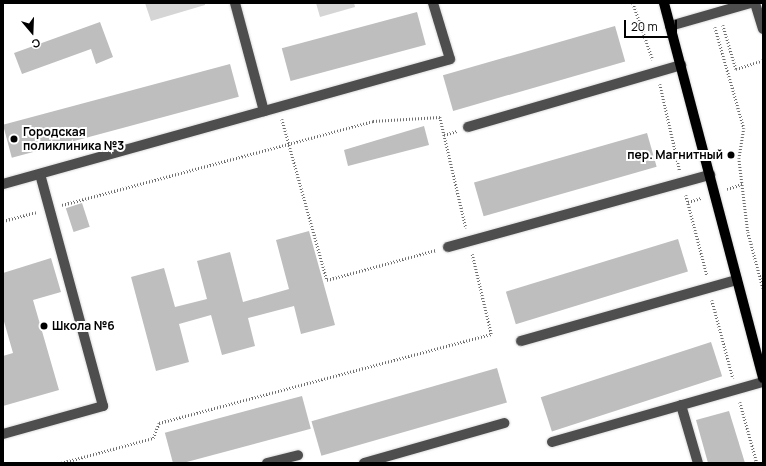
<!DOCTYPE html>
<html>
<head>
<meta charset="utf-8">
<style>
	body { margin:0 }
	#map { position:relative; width:766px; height:466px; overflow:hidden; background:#fff; font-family:Manrope,sans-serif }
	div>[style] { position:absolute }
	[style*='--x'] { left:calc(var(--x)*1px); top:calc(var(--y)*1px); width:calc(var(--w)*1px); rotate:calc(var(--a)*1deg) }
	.green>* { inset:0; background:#d5d5d5 }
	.building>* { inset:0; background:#bebebe; transform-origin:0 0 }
	.path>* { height:2.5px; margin-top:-1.25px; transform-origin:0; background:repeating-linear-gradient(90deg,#707070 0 1px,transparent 0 3px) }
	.roads { filter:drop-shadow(0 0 1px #dbdbdb) drop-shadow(0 0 1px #dbdbdb) }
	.minor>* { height:10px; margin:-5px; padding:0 5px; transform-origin:5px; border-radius:5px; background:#4e4e4e }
	.major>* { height:10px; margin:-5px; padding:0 5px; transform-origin:5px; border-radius:5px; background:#000 }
	.dots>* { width:11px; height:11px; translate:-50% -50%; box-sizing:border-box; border:2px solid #fff; border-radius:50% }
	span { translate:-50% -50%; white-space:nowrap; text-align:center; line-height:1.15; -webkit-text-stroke:4px #fff; paint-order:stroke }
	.poi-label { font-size:12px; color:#000; font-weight:700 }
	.left { translate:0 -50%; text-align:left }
	.right { translate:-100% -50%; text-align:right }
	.frame { position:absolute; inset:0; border:4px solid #000; pointer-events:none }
	.north { position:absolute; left:12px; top:12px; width:40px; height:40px; -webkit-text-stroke:3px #fff; paint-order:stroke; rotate:161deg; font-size:11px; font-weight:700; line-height:16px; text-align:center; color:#000 }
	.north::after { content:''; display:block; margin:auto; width:14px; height:18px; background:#000; clip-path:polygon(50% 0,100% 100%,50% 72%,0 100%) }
	.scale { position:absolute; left:624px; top:20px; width:53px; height:18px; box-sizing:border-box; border:2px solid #000; border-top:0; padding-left:5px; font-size:12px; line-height:14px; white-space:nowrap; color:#000; -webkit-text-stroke:3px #fff; paint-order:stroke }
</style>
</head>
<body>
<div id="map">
	<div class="green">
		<div style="clip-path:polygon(145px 3px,205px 3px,205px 5px,151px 21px)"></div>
		<div style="clip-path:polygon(316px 3px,354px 3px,355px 7px,320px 17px)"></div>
	</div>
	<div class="building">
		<div style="left:417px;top:12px;width:34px;height:140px;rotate:75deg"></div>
		<div style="clip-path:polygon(100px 22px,113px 57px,96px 64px,91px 49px,22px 74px,14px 53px)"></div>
		<div style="left:615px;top:26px;width:37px;height:179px;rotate:74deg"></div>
		<div style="left:230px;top:64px;width:34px;height:235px;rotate:75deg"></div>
		<div style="clip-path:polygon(424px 126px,429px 145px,348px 166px,344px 150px)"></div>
		<div style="left:647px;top:133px;width:35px;height:180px;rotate:74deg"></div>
		<div style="left:82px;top:203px;width:25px;height:17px;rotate:72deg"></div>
		<div style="clip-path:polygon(309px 231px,335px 325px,301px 334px,294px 306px,248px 318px,255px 346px,222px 355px,211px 315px,179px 324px,189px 362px,156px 371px,131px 277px,164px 268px,175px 307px,207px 299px,197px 261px,230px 252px,243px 302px,289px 289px,276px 240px)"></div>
		<div style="left:678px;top:239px;width:34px;height:180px;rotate:73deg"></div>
		<div style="clip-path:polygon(51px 258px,61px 292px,33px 300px,59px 390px,3px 406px,3px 356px,13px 353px,3px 318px,3px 273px)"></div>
		<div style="left:711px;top:342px;width:36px;height:179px;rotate:72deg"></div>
		<div style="left:497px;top:368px;width:36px;height:193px;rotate:74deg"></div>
		<div style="left:302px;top:396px;width:34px;height:142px;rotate:75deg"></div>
		<div style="clip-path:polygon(729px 411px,745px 463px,708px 463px,696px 420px)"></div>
	</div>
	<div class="path">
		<div style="--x:633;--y:3;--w:60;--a:70.7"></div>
		<div style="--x:723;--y:25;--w:46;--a:73.5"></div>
		<div style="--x:736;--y:69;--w:28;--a:-18"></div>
		<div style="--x:715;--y:27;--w:105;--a:74"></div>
		<div style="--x:744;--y:128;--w:30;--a:99"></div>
		<div style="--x:739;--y:158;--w:75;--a:83.1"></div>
		<div style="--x:748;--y:232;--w:58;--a:75"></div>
		<div style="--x:660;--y:84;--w:89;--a:77.1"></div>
		<div style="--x:282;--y:119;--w:167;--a:74.4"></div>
		<div style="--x:327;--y:280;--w:113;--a:-15.4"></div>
		<div style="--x:444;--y:135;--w:14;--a:-17"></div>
		<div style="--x:727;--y:189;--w:16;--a:-18"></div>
		<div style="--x:686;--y:195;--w:83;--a:75.3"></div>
		<div style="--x:688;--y:202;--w:14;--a:-17"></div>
		<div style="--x:62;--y:205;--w:322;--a:-15.1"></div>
		<div style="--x:373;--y:121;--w:67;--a:-3.4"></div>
		<div style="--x:440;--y:117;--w:114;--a:76.8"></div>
		<div style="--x:3;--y:221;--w:34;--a:-15"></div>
		<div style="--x:712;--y:300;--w:81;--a:74.9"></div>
		<div style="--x:740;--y:402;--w:63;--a:74.4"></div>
		<div style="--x:61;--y:463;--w:95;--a:-15.2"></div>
		<div style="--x:153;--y:438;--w:16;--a:-68"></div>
		<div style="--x:159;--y:423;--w:344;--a:-15"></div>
		<div style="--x:491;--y:334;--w:82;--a:-103.4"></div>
	</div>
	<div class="roads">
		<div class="minor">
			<div style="--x:235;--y:3;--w:112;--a:75"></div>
			<div style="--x:755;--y:3;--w:27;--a:73"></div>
			<div style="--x:670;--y:26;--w:83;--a:-16"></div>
			<div style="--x:468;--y:127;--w:222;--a:-16.2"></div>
			<div style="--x:3;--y:184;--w:464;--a:-15.6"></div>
			<div style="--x:450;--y:59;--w:59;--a:-106.9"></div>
			<div style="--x:448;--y:247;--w:272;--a:-15.4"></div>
			<div style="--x:521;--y:341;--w:224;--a:-15.8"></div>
			<div style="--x:681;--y:405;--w:60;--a:73.7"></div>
			<div style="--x:3;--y:434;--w:104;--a:-15.6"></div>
			<div style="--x:103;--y:406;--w:240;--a:-105.2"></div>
			<div style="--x:552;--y:442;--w:219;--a:-15.9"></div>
			<div style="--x:267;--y:463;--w:32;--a:-14"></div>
			<div style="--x:364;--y:463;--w:146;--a:-15.9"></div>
		</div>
		<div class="major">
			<div style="--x:664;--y:3;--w:388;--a:75.2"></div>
		</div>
	</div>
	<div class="dots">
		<div style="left:14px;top:139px;background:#000"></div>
		<div style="left:731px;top:155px;background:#000"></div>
		<div style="left:44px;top:326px;background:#000"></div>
	</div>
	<div class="poi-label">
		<span class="left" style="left:23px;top:139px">Городская<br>поликлиника №3</span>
		<span class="right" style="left:723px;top:155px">пер. Магнитный</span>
		<span class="left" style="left:52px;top:326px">Школа №6</span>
	</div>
	<div class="frame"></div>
	<div class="north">С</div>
	<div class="scale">20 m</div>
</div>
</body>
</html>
